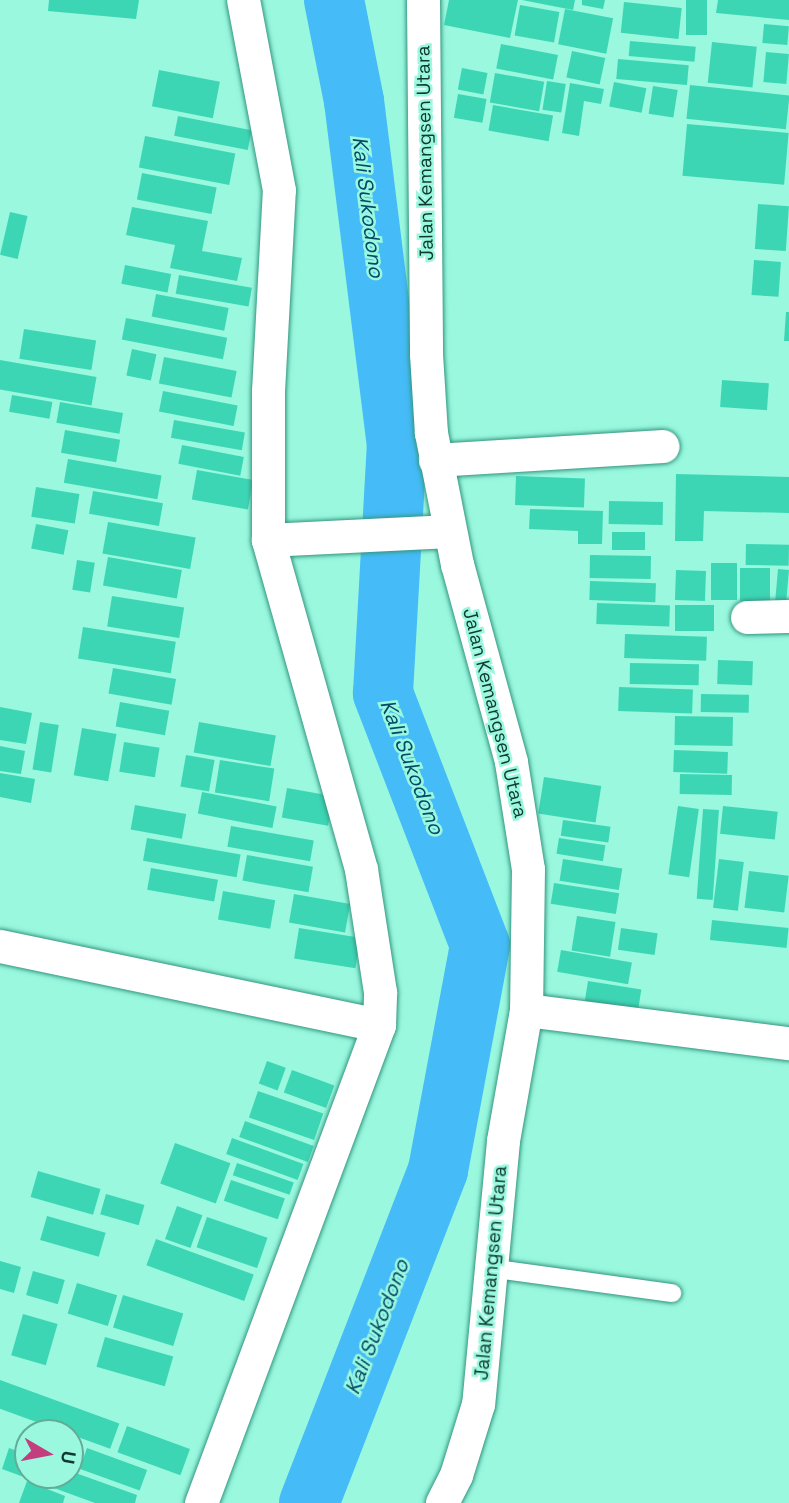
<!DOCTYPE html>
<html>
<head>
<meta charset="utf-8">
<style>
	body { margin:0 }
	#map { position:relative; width:789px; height:1503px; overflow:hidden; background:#99f8de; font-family:"Space Grotesk",sans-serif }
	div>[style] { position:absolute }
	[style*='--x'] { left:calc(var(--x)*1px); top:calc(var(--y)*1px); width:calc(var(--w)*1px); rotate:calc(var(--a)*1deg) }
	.river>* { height:60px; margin:-30px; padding:0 30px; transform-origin:30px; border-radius:30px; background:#45bbf7 }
	.building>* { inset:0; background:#3dd6b5; transform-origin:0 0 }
	.roads { filter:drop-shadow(0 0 2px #339680) drop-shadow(0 0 2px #339680) }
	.lane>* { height:18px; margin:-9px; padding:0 9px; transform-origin:9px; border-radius:9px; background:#fff }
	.street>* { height:33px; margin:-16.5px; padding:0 16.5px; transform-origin:16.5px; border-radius:16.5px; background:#fff }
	span { translate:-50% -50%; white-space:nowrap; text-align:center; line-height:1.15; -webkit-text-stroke:5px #99f8de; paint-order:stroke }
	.street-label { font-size:19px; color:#0f392f }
	.water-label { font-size:21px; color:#044967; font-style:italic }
	.north { position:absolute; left:14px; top:1419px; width:70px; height:70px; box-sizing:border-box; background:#99f8de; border:2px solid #62ac98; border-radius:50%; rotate:100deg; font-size:19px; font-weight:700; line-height:28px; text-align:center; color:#0f392f }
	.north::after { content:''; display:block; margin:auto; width:24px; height:32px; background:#c43e7f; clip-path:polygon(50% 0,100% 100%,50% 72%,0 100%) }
</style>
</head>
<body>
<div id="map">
	<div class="river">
		<div style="--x:309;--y:1503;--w:357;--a:-68.8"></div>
		<div style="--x:438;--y:1170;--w:229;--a:-79.4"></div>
		<div style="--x:480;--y:945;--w:270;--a:-111.1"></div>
		<div style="--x:383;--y:693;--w:247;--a:-86.8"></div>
		<div style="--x:397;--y:446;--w:348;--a:-97.1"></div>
		<div style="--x:354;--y:101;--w:103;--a:-101.2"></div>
	</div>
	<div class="building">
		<div style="clip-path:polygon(49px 0,139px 0,136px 19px,48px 11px)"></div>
		<div style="clip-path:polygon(449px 0,518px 0,510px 38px,444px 25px)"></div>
		<div style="clip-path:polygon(522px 0,575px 0,573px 10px)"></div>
		<div style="clip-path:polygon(582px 0,605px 0,603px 9px,582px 5px)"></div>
		<div style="left:686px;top:0;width:21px;height:35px"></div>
		<div style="clip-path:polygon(718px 0,789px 0,789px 20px,716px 13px)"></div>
		<div style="left:624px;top:2px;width:58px;height:31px;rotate:6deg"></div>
		<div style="left:520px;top:5px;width:40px;height:31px;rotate:10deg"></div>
		<div style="left:565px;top:9px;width:49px;height:36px;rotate:11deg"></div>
		<div style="left:764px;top:24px;width:25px;height:19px;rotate:5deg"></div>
		<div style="left:630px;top:41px;width:66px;height:15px;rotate:5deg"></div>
		<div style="left:712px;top:42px;width:45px;height:41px;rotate:6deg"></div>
		<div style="left:501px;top:44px;width:58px;height:25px;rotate:11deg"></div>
		<div style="left:572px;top:51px;width:34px;height:27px;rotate:12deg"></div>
		<div style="left:766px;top:52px;width:23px;height:30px;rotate:5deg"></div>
		<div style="left:618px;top:59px;width:71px;height:20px;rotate:5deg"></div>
		<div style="left:462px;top:68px;width:26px;height:22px;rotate:11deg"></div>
		<div style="left:159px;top:70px;width:62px;height:37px;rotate:11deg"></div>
		<div style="left:495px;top:73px;width:50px;height:30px;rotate:10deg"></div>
		<div style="left:547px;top:81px;width:19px;height:29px;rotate:9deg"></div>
		<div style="left:614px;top:82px;width:33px;height:25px;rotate:11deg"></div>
		<div style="clip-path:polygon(570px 83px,604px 89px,601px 104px,584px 101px,579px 136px,562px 133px)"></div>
		<div style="left:690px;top:85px;width:100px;height:34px;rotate:6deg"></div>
		<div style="left:653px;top:86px;width:25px;height:28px;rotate:9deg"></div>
		<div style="left:458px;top:94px;width:29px;height:24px;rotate:10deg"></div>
		<div style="left:493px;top:105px;width:61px;height:26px;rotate:10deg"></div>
		<div style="left:178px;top:116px;width:75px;height:20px;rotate:11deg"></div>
		<div style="left:687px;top:124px;width:102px;height:52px;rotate:5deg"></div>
		<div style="left:145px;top:136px;width:92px;height:32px;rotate:11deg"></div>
		<div style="left:142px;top:173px;width:76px;height:27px;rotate:11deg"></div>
		<div style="left:758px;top:204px;width:31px;height:45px;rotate:4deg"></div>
		<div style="clip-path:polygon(132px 207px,208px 221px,202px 251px,242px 258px,237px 281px,170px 268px,175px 245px,126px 235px)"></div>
		<div style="left:10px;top:212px;width:18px;height:44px;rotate:13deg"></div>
		<div style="left:754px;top:260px;width:27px;height:35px;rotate:4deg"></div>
		<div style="left:125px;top:265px;width:47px;height:19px;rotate:11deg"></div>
		<div style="left:179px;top:275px;width:74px;height:19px;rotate:10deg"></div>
		<div style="left:156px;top:294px;width:74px;height:23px;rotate:11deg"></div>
		<div style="clip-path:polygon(786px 312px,789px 312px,789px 341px,784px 341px)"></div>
		<div style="left:126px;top:318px;width:103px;height:22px;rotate:11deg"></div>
		<div style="left:24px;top:329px;width:73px;height:30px;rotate:9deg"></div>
		<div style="left:132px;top:349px;width:25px;height:27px;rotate:12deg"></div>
		<div style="left:164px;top:357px;width:74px;height:27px;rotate:11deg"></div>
		<div style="left:0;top:360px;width:98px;height:29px;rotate:10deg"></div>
		<div style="left:722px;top:380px;width:47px;height:27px;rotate:4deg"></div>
		<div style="left:163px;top:391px;width:76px;height:21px;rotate:11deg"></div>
		<div style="left:12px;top:395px;width:41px;height:17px;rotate:10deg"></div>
		<div style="left:60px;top:402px;width:64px;height:21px;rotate:10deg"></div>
		<div style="left:174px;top:420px;width:72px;height:18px;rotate:10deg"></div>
		<div style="left:65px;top:430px;width:56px;height:23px;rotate:10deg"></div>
		<div style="left:182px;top:445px;width:63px;height:19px;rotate:11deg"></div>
		<div style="left:68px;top:459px;width:95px;height:24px;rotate:10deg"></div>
		<div style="left:197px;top:470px;width:57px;height:30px;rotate:10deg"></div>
		<div style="clip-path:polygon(676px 474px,789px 477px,789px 513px,704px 511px,703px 541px,675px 541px)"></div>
		<div style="left:516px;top:476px;width:69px;height:29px;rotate:2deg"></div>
		<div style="left:36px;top:487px;width:44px;height:30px;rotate:9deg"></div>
		<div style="left:93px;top:491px;width:71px;height:23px;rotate:10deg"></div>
		<div style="left:609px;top:501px;width:54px;height:23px;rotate:1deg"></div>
		<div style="clip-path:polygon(530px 509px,603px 511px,602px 544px,578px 544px,578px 531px,529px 529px)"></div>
		<div style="left:108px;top:522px;width:89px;height:32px;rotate:10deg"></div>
		<div style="left:36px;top:524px;width:33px;height:25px;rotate:11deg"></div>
		<div style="left:612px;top:532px;width:33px;height:18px"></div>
		<div style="left:746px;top:544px;width:43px;height:21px;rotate:1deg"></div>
		<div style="left:590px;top:555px;width:61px;height:23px;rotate:1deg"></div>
		<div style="left:108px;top:557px;width:75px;height:29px;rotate:10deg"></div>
		<div style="left:77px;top:560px;width:18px;height:30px;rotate:9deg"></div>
		<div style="left:711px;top:563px;width:26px;height:37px"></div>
		<div style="left:740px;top:568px;width:30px;height:33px"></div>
		<div style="left:778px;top:569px;width:11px;height:39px;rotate:5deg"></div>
		<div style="left:676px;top:570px;width:30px;height:30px;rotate:2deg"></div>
		<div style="left:590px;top:581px;width:66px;height:19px;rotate:2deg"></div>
		<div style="left:112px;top:596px;width:73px;height:31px;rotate:9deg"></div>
		<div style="left:597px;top:603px;width:73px;height:21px;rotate:2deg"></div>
		<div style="left:675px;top:605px;width:39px;height:26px"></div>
		<div style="left:83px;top:627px;width:94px;height:32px;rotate:9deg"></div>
		<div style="left:625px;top:634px;width:82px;height:24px;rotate:2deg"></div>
		<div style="left:718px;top:660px;width:35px;height:24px;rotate:2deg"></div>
		<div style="left:630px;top:663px;width:69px;height:21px;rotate:1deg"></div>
		<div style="left:113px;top:668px;width:64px;height:26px;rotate:10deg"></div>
		<div style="left:619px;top:687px;width:74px;height:24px;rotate:2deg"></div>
		<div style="left:701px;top:694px;width:48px;height:18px;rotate:1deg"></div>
		<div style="left:120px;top:702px;width:50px;height:25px;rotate:10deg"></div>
		<div style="clip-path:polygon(0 707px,32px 713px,26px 744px,0 740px)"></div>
		<div style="left:675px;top:716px;width:58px;height:29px;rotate:1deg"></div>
		<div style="left:40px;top:722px;width:19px;height:48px;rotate:9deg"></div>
		<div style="left:199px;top:722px;width:78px;height:31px;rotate:10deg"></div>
		<div style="left:82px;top:728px;width:35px;height:48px;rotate:10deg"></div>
		<div style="left:124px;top:742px;width:36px;height:30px;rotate:9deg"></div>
		<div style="clip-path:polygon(0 746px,25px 751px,21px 774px,0 771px)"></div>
		<div style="left:674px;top:750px;width:54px;height:22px;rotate:2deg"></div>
		<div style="left:186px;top:755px;width:29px;height:32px;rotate:10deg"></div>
		<div style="left:220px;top:760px;width:55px;height:33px;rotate:9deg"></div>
		<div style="clip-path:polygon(0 773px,35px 779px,31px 803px,0 797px)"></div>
		<div style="left:680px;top:774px;width:52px;height:20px;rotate:1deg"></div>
		<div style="left:544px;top:777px;width:58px;height:37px;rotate:9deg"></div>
		<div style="left:287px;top:788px;width:47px;height:30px;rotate:10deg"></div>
		<div style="left:202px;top:792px;width:76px;height:22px;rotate:11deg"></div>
		<div style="left:135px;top:805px;width:52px;height:25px;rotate:10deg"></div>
		<div style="left:678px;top:806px;width:21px;height:69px;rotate:8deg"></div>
		<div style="left:723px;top:806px;width:55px;height:28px;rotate:6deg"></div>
		<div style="left:703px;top:809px;width:16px;height:90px;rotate:4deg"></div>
		<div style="left:563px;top:820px;width:48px;height:16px;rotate:8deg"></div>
		<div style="left:231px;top:826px;width:84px;height:21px;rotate:10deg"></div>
		<div style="left:147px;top:838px;width:95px;height:23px;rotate:10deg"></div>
		<div style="left:559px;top:838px;width:47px;height:16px;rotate:9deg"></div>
		<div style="left:247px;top:855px;width:67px;height:26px;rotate:10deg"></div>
		<div style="left:563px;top:859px;width:60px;height:22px;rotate:9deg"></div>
		<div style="left:719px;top:859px;width:25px;height:49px;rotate:7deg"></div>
		<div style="left:151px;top:868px;width:68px;height:22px;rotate:10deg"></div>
		<div style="left:749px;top:871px;width:40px;height:37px;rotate:7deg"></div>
		<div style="left:554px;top:883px;width:66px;height:21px;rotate:9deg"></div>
		<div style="left:223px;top:891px;width:53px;height:29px;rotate:10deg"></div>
		<div style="left:294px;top:894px;width:57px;height:29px;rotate:10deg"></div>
		<div style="left:577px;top:916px;width:39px;height:35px;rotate:9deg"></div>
		<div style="left:712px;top:920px;width:77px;height:20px;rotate:6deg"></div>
		<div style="left:299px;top:928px;width:62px;height:31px;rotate:9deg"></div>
		<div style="left:621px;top:928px;width:37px;height:22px;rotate:8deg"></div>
		<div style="left:561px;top:950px;width:72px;height:22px;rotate:10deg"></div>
		<div style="left:588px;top:981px;width:54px;height:34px;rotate:9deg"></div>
		<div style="left:267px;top:1061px;width:20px;height:24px;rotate:20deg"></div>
		<div style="left:292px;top:1070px;width:45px;height:24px;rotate:20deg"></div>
		<div style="left:258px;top:1091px;width:69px;height:28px;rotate:19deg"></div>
		<div style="left:245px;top:1121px;width:73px;height:17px;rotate:20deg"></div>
		<div style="left:232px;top:1138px;width:76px;height:17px;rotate:20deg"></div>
		<div style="left:175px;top:1143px;width:59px;height:43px;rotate:20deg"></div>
		<div style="left:237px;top:1163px;width:60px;height:13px;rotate:19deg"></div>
		<div style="left:38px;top:1171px;width:65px;height:27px;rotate:16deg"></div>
		<div style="left:231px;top:1180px;width:57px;height:22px;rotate:19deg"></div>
		<div style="left:106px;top:1194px;width:40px;height:21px;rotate:16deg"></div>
		<div style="left:177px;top:1206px;width:27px;height:35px;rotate:20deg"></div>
		<div style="left:47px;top:1216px;width:61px;height:25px;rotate:16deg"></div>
		<div style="left:207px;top:1217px;width:64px;height:32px;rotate:19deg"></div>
		<div style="left:156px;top:1239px;width:104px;height:28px;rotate:20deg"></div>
		<div style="clip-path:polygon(0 1261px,21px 1267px,14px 1293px,0 1289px)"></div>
		<div style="left:33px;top:1271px;width:33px;height:25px;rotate:16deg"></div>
		<div style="left:77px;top:1283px;width:42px;height:32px;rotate:17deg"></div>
		<div style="left:123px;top:1295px;width:63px;height:34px;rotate:17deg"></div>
		<div style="left:23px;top:1314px;width:36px;height:43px;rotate:16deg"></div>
		<div style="left:105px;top:1337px;width:71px;height:31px;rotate:16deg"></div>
		<div style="left:0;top:1380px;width:127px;height:27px;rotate:20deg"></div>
		<div style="clip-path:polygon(31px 1424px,55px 1433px,28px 1433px,28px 1451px,22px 1448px)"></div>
		<div style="left:127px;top:1426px;width:67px;height:28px;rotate:20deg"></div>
		<div style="clip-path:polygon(9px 1448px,28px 1455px,28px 1475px,70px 1475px,70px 1471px,137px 1495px,135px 1503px,95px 1503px,2px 1469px)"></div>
		<div style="left:87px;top:1448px;width:64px;height:22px;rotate:20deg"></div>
		<div style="clip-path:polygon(27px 1481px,65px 1496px,63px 1503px,19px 1503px)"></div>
	</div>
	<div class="roads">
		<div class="lane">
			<div style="--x:489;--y:1268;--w:185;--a:7.8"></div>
		</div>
		<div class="street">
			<div style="--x:423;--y:0;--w:354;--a:89.5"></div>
			<div style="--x:426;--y:354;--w:79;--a:86.4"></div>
			<div style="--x:431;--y:433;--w:134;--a:78.8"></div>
			<div style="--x:457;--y:564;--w:205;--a:74.7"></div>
			<div style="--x:511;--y:762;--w:108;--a:81"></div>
			<div style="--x:528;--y:869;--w:141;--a:90.8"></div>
			<div style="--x:526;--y:1010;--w:133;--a:100"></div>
			<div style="--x:503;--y:1141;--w:264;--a:95.4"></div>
			<div style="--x:478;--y:1404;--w:74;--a:107.2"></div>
			<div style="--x:456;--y:1475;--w:31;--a:117"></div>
			<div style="--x:435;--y:460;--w:228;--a:-3.5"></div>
			<div style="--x:268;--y:540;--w:181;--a:-2.8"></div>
			<div style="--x:747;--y:617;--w:42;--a:-1.4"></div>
			<div style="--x:0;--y:946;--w:387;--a:11.8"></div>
			<div style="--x:526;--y:1010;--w:265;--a:7.2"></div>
			<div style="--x:201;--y:1503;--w:510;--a:-69.58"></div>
			<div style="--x:379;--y:1025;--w:33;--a:-88"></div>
			<div style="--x:380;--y:992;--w:124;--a:-98.8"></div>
			<div style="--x:361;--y:869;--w:342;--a:-105.8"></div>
			<div style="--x:268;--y:540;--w:149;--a:-90"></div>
			<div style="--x:268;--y:391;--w:201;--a:-86.9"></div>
			<div style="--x:279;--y:190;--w:193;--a:-100.7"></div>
		</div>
	</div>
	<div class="street-label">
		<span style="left:425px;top:153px;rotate:-91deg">Jalan Kemangsen Utara</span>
		<span style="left:495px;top:713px;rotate:76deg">Jalan Kemangsen Utara</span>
		<span style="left:491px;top:1273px;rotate:-85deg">Jalan Kemangsen Utara</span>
	</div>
	<div class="water-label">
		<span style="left:368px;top:207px;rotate:83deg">Kali Sukodono</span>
		<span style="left:412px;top:767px;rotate:69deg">Kali Sukodono</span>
		<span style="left:377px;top:1327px;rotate:-69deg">Kali Sukodono</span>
	</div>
	<div class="north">U</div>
</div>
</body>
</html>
